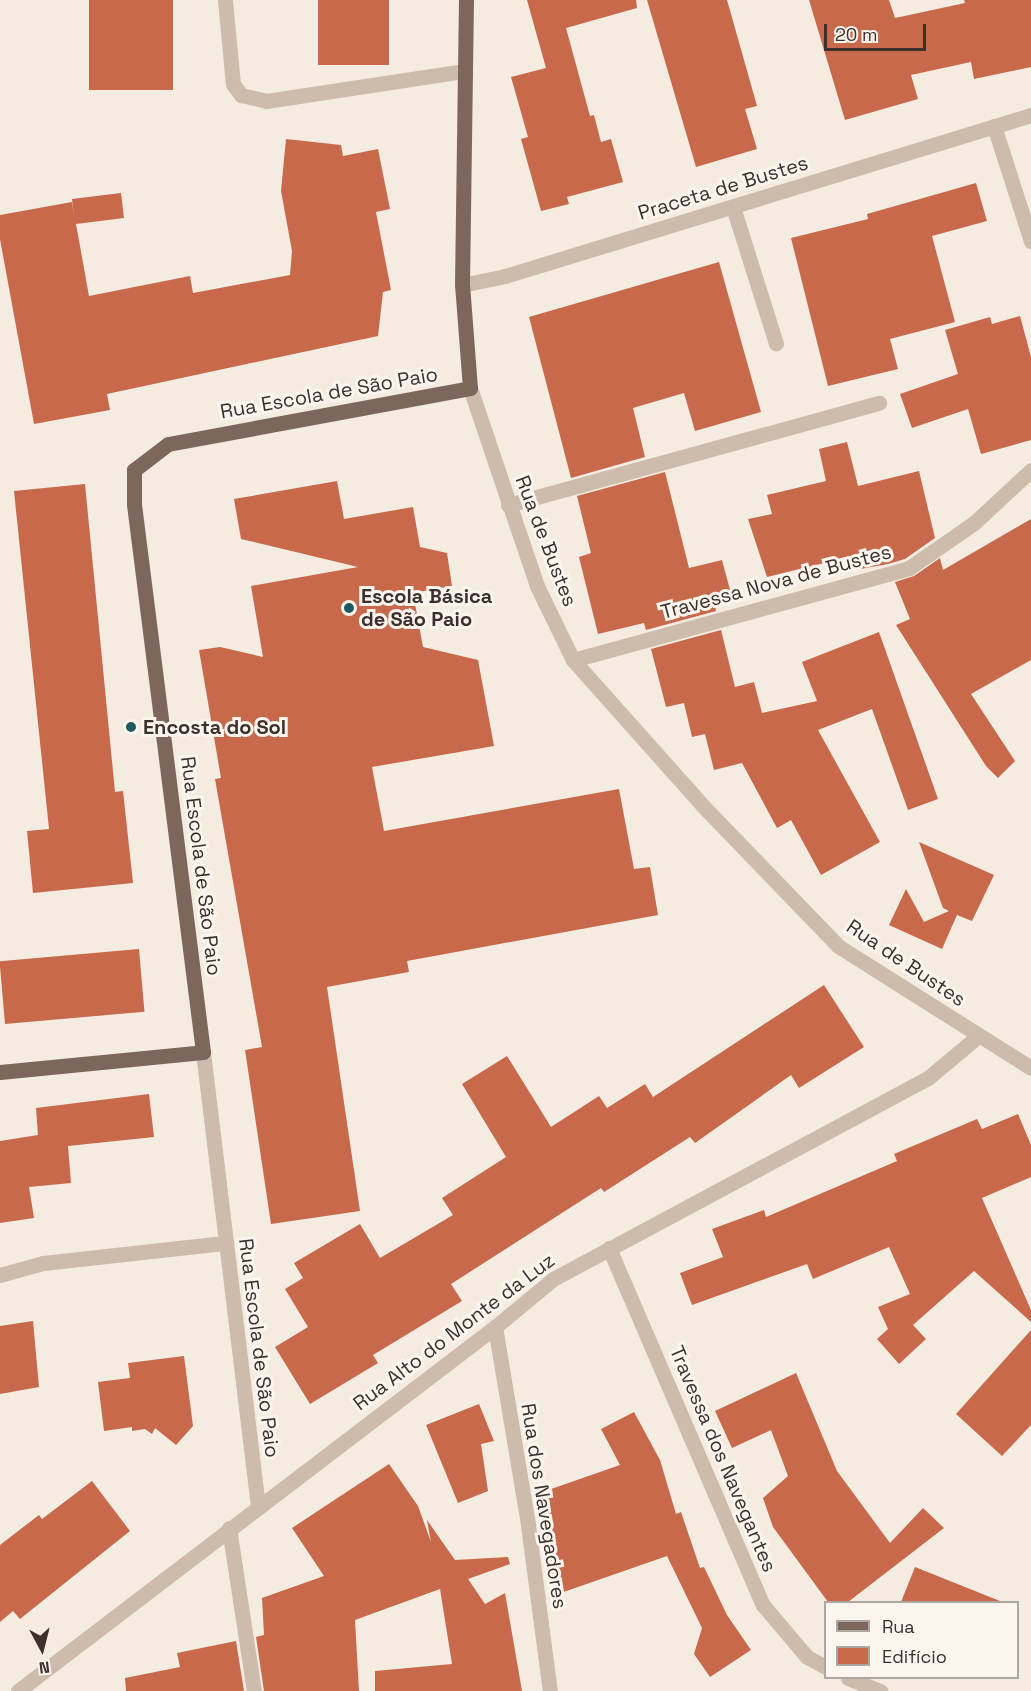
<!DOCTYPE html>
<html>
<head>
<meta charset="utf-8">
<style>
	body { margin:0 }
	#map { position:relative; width:1031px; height:1691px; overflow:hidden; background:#f4ebe1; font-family:"Space Grotesk",sans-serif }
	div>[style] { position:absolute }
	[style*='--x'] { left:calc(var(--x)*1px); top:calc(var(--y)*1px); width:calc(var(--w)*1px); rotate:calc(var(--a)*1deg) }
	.building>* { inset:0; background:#c8694b; transform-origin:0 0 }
	.minor>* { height:15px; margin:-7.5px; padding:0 7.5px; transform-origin:7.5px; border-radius:7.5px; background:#cdbbac }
	.major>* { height:15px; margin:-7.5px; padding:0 7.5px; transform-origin:7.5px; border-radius:7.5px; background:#7d675c }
	.dots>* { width:16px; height:16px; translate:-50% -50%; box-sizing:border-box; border:3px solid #fbf5ee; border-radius:50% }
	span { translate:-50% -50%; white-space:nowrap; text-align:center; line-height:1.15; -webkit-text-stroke:6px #fbf5ee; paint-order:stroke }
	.street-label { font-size:20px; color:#3b302b }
	.poi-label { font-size:20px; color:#3b302b; font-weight:700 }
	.left { translate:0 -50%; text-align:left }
	.legend { position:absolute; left:824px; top:1601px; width:195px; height:78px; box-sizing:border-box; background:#fbf5ee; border:2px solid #aea6a0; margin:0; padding:8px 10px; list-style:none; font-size:18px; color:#3b302b }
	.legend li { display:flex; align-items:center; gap:12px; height:30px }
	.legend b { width:30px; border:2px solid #aea6a0 }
	.north { position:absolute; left:12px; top:1619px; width:60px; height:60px; -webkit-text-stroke:4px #fbf5ee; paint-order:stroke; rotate:173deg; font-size:16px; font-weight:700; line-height:24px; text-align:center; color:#3b302b }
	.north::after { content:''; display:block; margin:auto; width:21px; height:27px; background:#3b302b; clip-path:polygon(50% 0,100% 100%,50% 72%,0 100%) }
	.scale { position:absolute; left:824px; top:24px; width:102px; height:27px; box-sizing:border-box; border:3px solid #3b302b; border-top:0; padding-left:8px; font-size:18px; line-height:21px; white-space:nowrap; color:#3b302b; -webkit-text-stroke:4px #fbf5ee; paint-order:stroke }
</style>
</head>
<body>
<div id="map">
	<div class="building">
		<div style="left:89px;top:0;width:84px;height:90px"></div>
		<div style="left:318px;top:0;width:71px;height:65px"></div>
		<div style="clip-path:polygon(527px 0,636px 0,637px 8px,566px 28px,590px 116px,594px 115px,601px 142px,611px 139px,623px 182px,567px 197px,569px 204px,541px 211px,521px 139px,528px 137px,511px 77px,546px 68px)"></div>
		<div style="clip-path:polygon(647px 0,727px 0,757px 106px,745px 109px,757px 149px,696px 167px)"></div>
		<div style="clip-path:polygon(809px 0,889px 0,895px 18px,965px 3px,964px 0,1031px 0,1031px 67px,974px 79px,971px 62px,911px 75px,918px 99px,845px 120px)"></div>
		<div style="clip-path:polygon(286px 139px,341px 145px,343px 156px,378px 149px,390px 209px,376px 212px,391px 290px,383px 292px,378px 336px,107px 394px,110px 410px,34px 424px,0 239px,0 215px,72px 202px,74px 216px,72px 199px,121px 193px,124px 218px,76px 224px,89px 296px,190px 276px,193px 293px,290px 275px,292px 251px,281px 191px)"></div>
		<div style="clip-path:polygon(976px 183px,987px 221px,932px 236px,955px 322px,890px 339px,898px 369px,828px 386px,791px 238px,868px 219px,867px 214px)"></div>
		<div style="clip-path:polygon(719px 262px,761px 412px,695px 431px,684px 393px,633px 408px,645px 457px,571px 478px,529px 317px)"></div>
		<div style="clip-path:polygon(1020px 316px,1031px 357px,1031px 440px,981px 454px,968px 409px,912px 428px,900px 394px,958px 374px,945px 330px,990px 317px,992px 324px)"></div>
		<div style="clip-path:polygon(847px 442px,858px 486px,919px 471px,935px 538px,905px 559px,888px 564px,849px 571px,845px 558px,767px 577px,748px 519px,772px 514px,767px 495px,826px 481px,819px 449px)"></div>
		<div style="clip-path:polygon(665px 472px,689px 568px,722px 560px,733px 601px,715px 605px,716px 611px,646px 630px,644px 623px,598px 634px,579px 557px,591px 553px,577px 496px)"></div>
		<div style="clip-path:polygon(337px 481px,344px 519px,413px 507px,420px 547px,447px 553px,452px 586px,413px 593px,423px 647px,478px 660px,494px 746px,372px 767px,384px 831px,619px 789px,634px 869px,650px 867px,658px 915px,407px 961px,409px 972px,327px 987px,360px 1211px,271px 1224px,245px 1050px,262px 1047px,215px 779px,221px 778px,199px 650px,220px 647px,263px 657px,251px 586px,358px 567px,241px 539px,234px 499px)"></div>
		<div style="clip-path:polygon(85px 484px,115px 792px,123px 791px,133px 883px,33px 893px,27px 831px,49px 829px,14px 491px)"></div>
		<div style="clip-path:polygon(1031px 519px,1031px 660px,971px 694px,1015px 761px,998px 778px,986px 766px,896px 625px,910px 619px,895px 582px,914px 576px,940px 558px,943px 570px)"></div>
		<div style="clip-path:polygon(721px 630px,735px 687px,754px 682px,762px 713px,817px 701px,802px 662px,879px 632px,938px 799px,908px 810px,872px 709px,818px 730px,880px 842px,821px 875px,791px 820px,777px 828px,742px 763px,714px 770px,705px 734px,692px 737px,684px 703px,666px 707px,651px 649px)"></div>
		<div style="clip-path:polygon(919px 842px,994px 875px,972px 921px,957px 915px,942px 949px,889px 925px,906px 889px,924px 922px,949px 911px,943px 908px)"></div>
		<div style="left:139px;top:949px;width:63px;height:140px;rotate:85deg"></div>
		<div style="clip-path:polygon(824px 985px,864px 1047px,799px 1088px,791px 1075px,695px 1143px,690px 1137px,604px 1192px,601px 1188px,451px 1284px,462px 1301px,373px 1355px,378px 1363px,310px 1404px,275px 1347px,308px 1327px,285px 1289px,303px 1278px,294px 1263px,360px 1224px,380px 1258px,453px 1215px,442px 1198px,506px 1157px,462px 1084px,507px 1056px,551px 1127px,599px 1096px,607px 1108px,645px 1084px,653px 1097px)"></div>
		<div style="clip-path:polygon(149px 1094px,154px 1137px,68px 1146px,71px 1183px,29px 1187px,34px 1218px,0 1223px,0 1141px,38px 1135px,36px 1108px)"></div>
		<div style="clip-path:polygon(1018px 1114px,1031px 1145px,1031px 1177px,982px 1198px,1031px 1310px,1031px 1322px,974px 1271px,913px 1325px,926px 1339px,899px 1364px,877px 1339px,888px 1329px,878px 1307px,910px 1294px,889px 1247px,813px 1279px,807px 1264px,692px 1305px,680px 1273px,723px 1257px,712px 1229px,764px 1210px,766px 1217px,897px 1161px,894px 1154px,977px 1119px,982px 1129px)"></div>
		<div style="clip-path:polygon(33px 1321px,39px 1387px,0 1394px,0 1326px)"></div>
		<div style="clip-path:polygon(1031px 1330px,1031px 1425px,1002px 1456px,956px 1414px)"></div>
		<div style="clip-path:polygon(184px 1356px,193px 1426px,176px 1445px,155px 1428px,152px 1434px,145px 1429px,132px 1431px,132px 1427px,104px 1431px,98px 1382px,130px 1378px,128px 1363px)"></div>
		<div style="clip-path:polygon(796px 1373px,837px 1471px,890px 1543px,923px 1508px,944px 1528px,848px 1602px,828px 1602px,773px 1527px,763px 1498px,788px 1476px,771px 1430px,732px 1448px,715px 1411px)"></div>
		<div style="clip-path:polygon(479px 1404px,494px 1441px,481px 1444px,488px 1491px,458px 1503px,426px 1425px)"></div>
		<div style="clip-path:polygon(634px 1412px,660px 1460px,676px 1514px,681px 1512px,700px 1568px,704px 1567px,727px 1615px,751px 1650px,710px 1677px,694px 1654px,702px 1628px,667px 1556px,555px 1595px,545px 1566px,551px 1563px,539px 1529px,545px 1527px,534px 1495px,620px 1465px,601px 1429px)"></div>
		<div style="clip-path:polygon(389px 1464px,418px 1506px,431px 1542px,427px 1520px,455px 1560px,508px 1557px,510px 1564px,468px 1579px,485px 1604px,505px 1593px,522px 1691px,375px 1691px,375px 1671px,452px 1664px,440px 1589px,355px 1620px,359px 1691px,264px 1691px,256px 1637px,264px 1635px,262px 1598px,324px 1576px,292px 1528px)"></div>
		<div style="clip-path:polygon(92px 1481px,130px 1531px,20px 1619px,13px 1611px,0 1622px,0 1545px,39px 1515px,42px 1519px)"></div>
		<div style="clip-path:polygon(915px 1567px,1000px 1601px,1000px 1602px,901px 1602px)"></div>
		<div style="clip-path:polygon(236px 1641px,244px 1691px,126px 1691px,125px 1678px,180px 1667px,177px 1653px)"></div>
	</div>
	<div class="minor">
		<div style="--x:225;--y:0;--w:84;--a:84.6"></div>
		<div style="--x:233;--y:84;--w:14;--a:54"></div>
		<div style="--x:241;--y:95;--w:26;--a:13"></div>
		<div style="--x:266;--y:101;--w:201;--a:-8.6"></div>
		<div style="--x:994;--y:126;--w:121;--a:72.2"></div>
		<div style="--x:733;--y:207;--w:143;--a:72.5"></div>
		<div style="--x:462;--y:285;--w:44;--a:-11.8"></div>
		<div style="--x:505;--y:276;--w:550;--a:-17.02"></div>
		<div style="--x:470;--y:388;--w:209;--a:71.3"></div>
		<div style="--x:537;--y:586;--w:82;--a:64.1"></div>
		<div style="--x:573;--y:660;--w:195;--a:48.3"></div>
		<div style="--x:703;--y:806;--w:194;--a:46"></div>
		<div style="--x:838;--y:946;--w:228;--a:32.3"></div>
		<div style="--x:508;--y:505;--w:385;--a:-15.4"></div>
		<div style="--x:573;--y:660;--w:348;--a:-15.3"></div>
		<div style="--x:909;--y:568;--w:79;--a:-34.7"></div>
		<div style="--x:974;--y:523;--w:78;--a:-42.9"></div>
		<div style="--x:203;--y:1052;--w:458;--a:83.1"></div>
		<div style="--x:609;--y:1248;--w:389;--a:66.7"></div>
		<div style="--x:763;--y:1605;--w:68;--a:49.8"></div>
		<div style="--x:807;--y:1657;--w:21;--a:28"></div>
		<div style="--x:0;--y:1275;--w:45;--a:-15.6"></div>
		<div style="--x:43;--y:1263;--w:182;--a:-6.3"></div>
		<div style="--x:495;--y:1327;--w:201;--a:80.5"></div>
		<div style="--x:528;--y:1525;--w:167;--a:82.5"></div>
		<div style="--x:229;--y:1528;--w:165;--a:81.3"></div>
		<div style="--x:848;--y:1678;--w:35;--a:22"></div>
		<div style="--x:18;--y:1691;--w:600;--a:-37.35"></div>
		<div style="--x:495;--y:1327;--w:75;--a:-39.6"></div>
		<div style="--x:553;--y:1279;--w:425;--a:-28.2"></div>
		<div style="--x:928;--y:1078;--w:65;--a:-40"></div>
	</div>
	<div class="major">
		<div style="--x:0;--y:1072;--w:204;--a:-5.6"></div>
		<div style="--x:203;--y:1052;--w:552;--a:-97.18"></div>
		<div style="--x:134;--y:504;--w:34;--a:-90"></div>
		<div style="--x:134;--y:470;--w:43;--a:-37.4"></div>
		<div style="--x:168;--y:444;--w:307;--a:-10.5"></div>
		<div style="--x:470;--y:388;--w:103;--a:-94.4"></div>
		<div style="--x:462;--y:285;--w:285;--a:-89.2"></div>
	</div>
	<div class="dots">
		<div style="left:349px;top:608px;background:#1f5a5e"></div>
		<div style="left:131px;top:727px;background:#1f5a5e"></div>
	</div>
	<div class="street-label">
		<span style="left:723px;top:188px;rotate:-17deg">Praceta de Bustes</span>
		<span style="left:329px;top:393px;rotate:-10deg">Rua Escola de São Paio</span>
		<span style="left:546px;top:541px;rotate:69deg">Rua de Bustes</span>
		<span style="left:776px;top:582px;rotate:-15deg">Travessa Nova de Bustes</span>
		<span style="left:201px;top:866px;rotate:83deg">Rua Escola de São Paio</span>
		<span style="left:906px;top:963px;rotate:34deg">Rua de Bustes</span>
		<span style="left:454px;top:1332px;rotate:-37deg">Rua Alto do Monte da Luz</span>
		<span style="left:259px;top:1348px;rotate:83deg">Rua Escola de São Paio</span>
		<span style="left:723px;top:1459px;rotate:67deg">Travessa dos Navegantes</span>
		<span style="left:544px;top:1506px;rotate:81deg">Rua dos Navegadores</span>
	</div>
	<div class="poi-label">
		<span class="left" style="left:361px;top:608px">Escola Básica<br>de São Paio</span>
		<span class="left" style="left:143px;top:727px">Encosta do Sol</span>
	</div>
	<ul class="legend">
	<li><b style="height:8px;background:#7d675c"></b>Rua</li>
	<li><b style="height:16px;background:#c8694b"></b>Edifício</li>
	</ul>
	<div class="north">N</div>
	<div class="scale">20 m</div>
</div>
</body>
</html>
